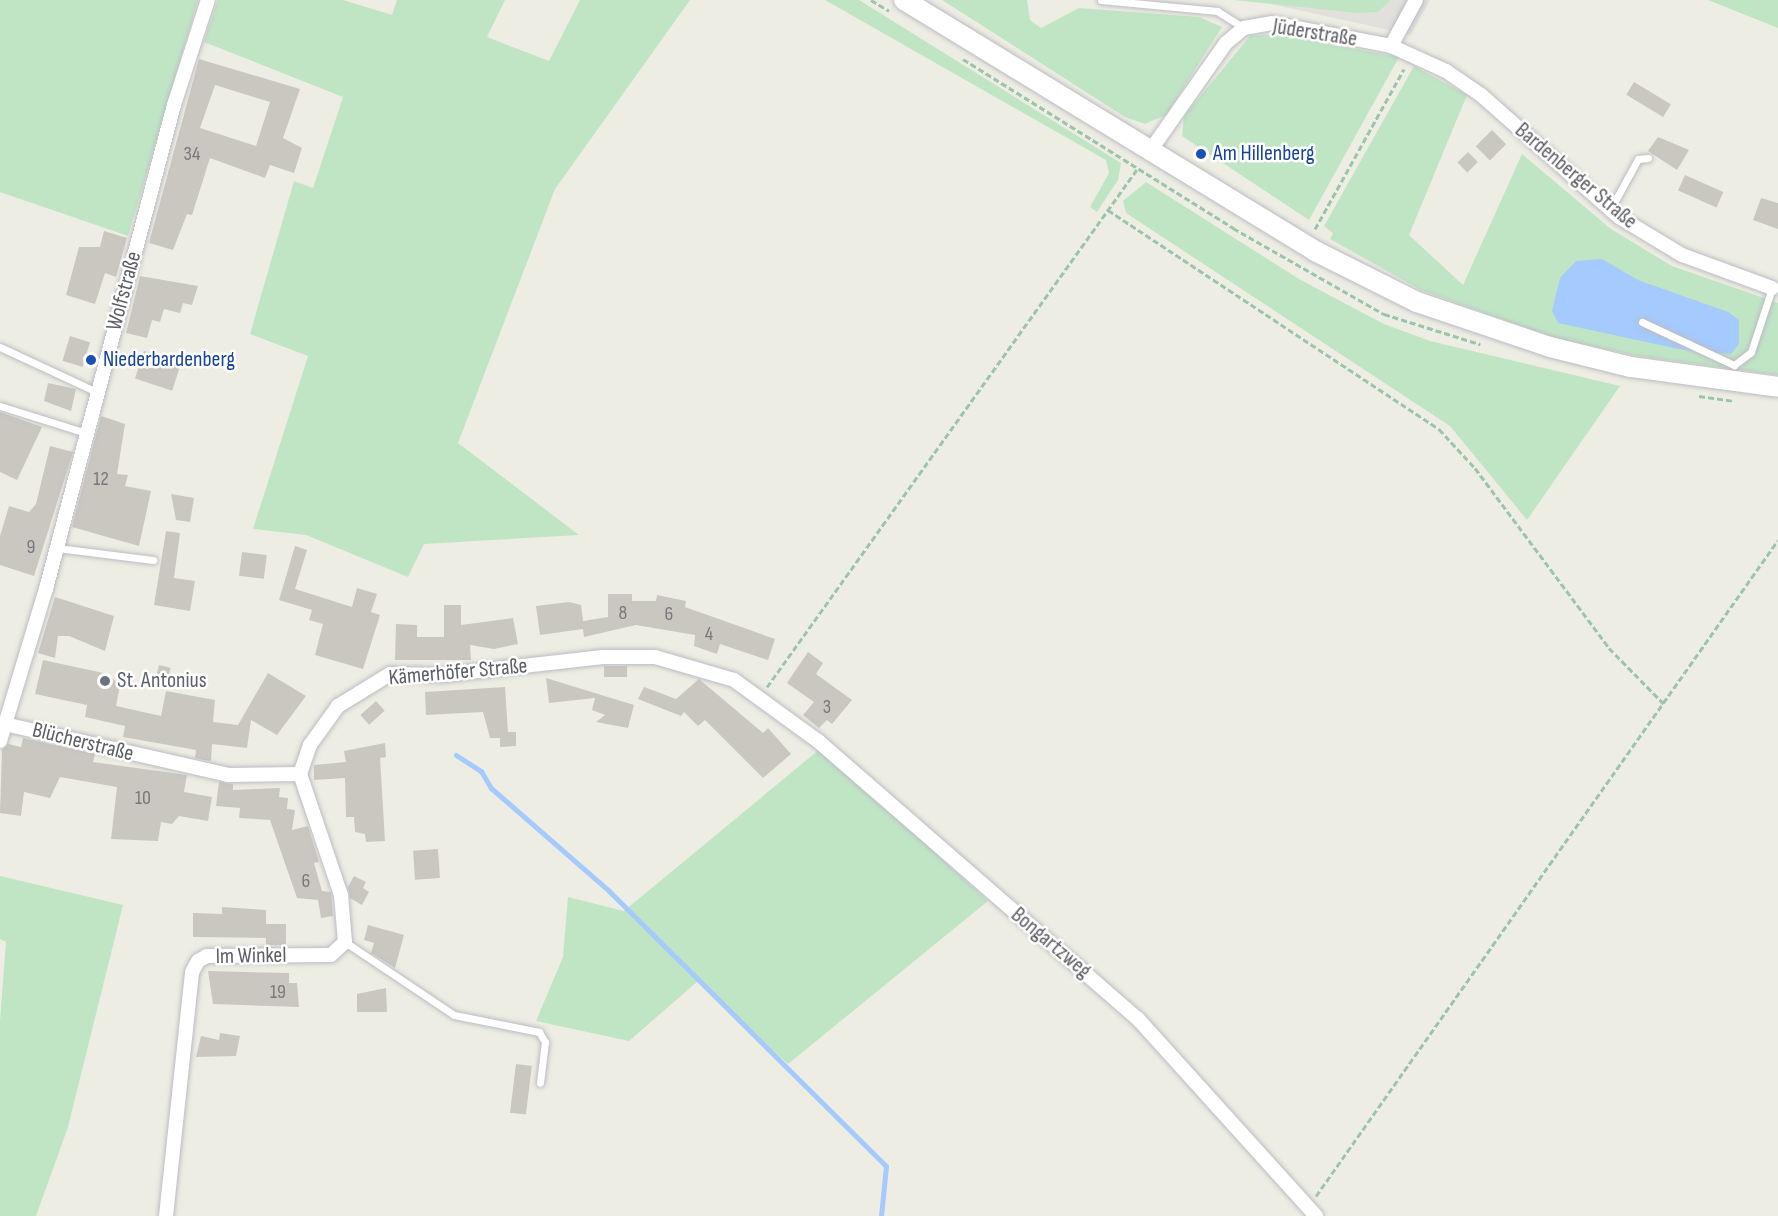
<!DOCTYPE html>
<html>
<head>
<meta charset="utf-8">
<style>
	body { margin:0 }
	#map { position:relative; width:1778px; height:1216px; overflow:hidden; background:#eeede3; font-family:"Sofia Sans Condensed",sans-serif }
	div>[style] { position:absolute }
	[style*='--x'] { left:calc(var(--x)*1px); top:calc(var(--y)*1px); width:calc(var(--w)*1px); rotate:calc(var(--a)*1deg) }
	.industrial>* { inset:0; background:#e1e0db }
	.green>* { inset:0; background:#c0e5c5 }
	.water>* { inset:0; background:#a5cafd }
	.stream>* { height:5px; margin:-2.5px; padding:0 2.5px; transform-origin:2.5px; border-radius:2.5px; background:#a5cafd }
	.building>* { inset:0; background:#cac7c1; transform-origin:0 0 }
	.path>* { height:3px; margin-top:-1.5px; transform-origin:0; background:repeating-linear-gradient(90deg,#9ac5ac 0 6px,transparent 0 9px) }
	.roads { filter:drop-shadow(0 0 2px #bbbcc2) drop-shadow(0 0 2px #bbbcc2) }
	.lane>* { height:7px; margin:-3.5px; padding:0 3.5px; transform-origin:3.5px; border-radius:3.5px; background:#fff }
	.street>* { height:14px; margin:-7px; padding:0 7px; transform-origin:7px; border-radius:7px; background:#fff }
	.secondary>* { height:20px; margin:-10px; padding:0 10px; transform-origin:10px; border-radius:10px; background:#fff }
	.dots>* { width:16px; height:16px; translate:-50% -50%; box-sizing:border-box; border:3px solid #fff; border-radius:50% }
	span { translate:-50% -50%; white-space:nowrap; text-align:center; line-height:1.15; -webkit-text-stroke:5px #fff; paint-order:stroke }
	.number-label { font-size:20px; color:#78787b }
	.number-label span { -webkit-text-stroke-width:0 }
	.street-label { font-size:22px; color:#5c5e64 }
	.transit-label { font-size:22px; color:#164399 }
	.left { translate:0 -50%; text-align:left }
	.worship-label { font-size:22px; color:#5b616d }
</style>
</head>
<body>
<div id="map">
	<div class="industrial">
		<div style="clip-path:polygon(1253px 0,1430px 0,1411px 35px)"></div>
	</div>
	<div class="green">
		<div style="clip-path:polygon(0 0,198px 0,128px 236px,0 192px)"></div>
		<div style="clip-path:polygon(218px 0,343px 0,392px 15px,397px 0,505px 0,487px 37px,549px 61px,580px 0,690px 0,555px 189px,458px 443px,579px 535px,424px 544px,408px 577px,306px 535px,253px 529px,308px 356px,250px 334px,294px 181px,313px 188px,343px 97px,204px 42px)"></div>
		<div style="clip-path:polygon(825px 0,859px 0,1121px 163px,1118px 180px,1097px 212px,1090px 207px,1109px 173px,1106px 160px)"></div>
		<div style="clip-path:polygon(942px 0,1027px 0,1030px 20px,1041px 28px,1079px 8px,1199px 17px,1222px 27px,1166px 115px,1145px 124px,1125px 117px)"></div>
		<div style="clip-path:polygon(1234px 0,1391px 0,1378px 12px,1357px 13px)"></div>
		<div style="clip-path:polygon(1708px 0,1778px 0,1778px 28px)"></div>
		<div style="clip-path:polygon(1274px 34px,1399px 57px,1309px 220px,1182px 136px,1184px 116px,1250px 36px)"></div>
		<div style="clip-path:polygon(1414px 66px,1467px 95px,1409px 235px,1463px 285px,1522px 154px,1611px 229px,1672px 266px,1778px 303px,1778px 375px,1637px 356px,1552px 337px,1421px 290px,1330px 239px,1333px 233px,1324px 226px)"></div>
		<div style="clip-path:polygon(1146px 182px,1299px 279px,1384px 324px,1430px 341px,1620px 386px,1527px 520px,1450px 426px,1126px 213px,1123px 201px)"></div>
		<div style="clip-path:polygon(821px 748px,988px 901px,788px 1064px,698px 981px,629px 1041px,536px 1021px,563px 957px,568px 897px,624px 911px)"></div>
		<div style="clip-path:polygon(0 876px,123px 905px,68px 1127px,36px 1216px,0 1216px,0 1021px,6px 942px,0 939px)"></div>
	</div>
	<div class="water">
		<div style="clip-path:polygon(1602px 259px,1638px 280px,1728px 312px,1739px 320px,1739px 344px,1731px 354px,1683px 350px,1558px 323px,1552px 311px,1560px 278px,1576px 261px)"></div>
	</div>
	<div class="stream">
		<div style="--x:456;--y:755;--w:30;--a:33"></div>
		<div style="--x:481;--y:771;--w:20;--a:60"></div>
		<div style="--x:491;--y:788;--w:157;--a:41.1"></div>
		<div style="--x:609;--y:891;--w:390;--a:44.8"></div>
		<div style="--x:886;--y:1166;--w:50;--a:95.7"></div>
	</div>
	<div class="building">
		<div style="clip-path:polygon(evenodd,199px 59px,300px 89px,283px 138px,302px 148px,294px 173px,270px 165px,265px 178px,210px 158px,192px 215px,187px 214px,173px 250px,149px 243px,199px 59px,215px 85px,270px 102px,256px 146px,200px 128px,215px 85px)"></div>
		<div style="left:1634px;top:82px;width:43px;height:15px;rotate:31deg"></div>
		<div style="left:1492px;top:130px;width:20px;height:23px;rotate:45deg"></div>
		<div style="clip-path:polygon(1658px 137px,1689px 150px,1677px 170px,1648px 151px)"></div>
		<div style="left:1468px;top:152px;width:14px;height:15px;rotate:45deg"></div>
		<div style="left:1685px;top:175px;width:42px;height:17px;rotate:24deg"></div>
		<div style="clip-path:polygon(1761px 198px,1778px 203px,1778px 229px,1753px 220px)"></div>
		<div style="clip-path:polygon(104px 231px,127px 238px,116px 277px,105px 273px,95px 304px,66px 295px,79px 247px,100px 247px)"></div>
		<div style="clip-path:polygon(140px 276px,198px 286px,192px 305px,183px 303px,180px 313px,164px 309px,160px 322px,152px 320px,147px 338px,126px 333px)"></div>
		<div style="left:70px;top:336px;width:21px;height:26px;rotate:17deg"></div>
		<div style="left:144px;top:351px;width:39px;height:29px;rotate:18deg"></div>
		<div style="clip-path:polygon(48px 383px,76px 389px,71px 411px,44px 401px)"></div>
		<div style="clip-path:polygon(0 412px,42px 427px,17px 480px,0 472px)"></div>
		<div style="clip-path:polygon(101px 416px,125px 424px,117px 474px,128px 475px,125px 486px,151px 491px,139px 546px,72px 527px)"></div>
		<div style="clip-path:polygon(50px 446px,73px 452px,34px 576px,0 565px,0 536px,9px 506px,29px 512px,36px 504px)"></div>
		<div style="clip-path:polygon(171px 494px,194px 498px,190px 522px,176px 520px)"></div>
		<div style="clip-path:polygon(166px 531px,180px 533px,174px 578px,195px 581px,190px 611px,154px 605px)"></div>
		<div style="clip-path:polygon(295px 546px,307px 550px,295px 589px,352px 607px,357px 588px,377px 594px,371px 612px,380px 615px,363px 669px,315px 655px,323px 624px,309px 620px,312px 610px,279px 600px)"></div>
		<div style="left:242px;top:552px;width:25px;height:24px;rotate:7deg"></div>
		<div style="clip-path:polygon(608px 594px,632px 594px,632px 601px,656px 601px,657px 595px,686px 601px,685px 607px,775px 639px,768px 660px,720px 644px,717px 654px,694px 646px,695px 635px,636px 625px,584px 637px,583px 629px,540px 635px,536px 606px,569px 602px,581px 605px,583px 621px,608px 617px)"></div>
		<div style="clip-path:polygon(55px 597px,114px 616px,105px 651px,69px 636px,58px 636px,55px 658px,38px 653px)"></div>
		<div style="clip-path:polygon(444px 605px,461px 605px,461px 625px,513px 618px,518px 644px,494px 649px,470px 645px,471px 660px,395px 660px,396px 624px,417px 625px,417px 637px,444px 637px)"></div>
		<div style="clip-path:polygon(808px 652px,823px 663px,816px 674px,852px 700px,832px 724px,827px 720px,819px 728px,803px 715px,814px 702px,787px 683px)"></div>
		<div style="clip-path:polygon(43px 660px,108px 674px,120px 685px,116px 706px,161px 716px,166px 691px,215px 700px,213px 722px,238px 725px,268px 673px,306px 696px,277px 735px,251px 720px,247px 748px,212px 744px,211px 761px,204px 760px,195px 758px,196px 750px,123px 737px,125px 726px,85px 717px,87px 705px,35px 694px)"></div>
		<div style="left:159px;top:665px;width:12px;height:15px;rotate:14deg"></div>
		<div style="left:604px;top:666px;width:23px;height:11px"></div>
		<div style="clip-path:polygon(546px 678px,634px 705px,628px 728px,596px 722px,605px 715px,592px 710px,595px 698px,549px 703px)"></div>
		<div style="clip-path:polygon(699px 679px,763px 733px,768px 728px,791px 754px,763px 778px,705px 720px,698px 726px,684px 712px,681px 716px,638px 699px,644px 687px,676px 699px)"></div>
		<div style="clip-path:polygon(505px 687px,508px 732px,516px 732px,516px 746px,500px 747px,500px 738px,490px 738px,483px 712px,426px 715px,425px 692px)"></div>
		<div style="left:376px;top:701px;width:13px;height:21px;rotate:48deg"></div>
		<div style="clip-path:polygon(23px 738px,95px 754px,93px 762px,187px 775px,184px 792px,212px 797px,208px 821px,179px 816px,172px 824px,161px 822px,158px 841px,111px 839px,117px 787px,60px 777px,50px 798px,24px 792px,21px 816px,0 813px,2px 750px,8px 744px,21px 747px)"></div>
		<div style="clip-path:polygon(385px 743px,386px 757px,380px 758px,385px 841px,366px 842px,365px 834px,355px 832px,354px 817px,346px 817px,345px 778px,314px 780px,314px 765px,346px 762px,344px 751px)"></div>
		<div style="clip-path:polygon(219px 782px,233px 784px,233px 790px,280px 788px,279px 797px,288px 798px,287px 809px,295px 810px,292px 830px,308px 826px,319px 862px,314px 863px,322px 891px,331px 892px,333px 916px,321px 918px,318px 900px,297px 898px,270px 820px,239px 818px,240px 808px,216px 806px)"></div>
		<div style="left:438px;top:849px;width:29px;height:25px;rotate:86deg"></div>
		<div style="clip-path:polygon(354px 876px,366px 882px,363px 888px,369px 892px,362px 905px,350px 898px,348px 887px)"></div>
		<div style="clip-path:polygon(222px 907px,266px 910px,266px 924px,286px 924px,286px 945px,266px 945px,266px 938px,193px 937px,193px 913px,222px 914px)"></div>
		<div style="clip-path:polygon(368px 925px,404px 935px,395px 968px,371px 953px,374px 943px,364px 940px)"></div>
		<div style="clip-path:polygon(208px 971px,289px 973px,289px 983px,297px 983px,299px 1007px,213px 1004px)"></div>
		<div style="clip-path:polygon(386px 988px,387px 1012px,357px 1012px,357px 994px)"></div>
		<div style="clip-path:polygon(220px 1033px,240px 1036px,236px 1056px,196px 1057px,201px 1036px,219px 1040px)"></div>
		<div style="left:516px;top:1064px;width:16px;height:49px;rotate:7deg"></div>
	</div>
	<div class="path">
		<div style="--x:871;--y:0;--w:21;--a:31"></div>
		<div style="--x:963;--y:59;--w:319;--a:32"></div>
		<div style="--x:1233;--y:228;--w:174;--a:29.7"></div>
		<div style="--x:1384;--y:314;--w:101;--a:17.4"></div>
		<div style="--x:1108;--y:210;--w:397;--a:33.5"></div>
		<div style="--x:1439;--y:429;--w:53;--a:47.3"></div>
		<div style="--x:1475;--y:468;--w:224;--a:53.3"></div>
		<div style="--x:1609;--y:648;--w:78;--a:45.5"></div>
		<div style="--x:1315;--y:229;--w:183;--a:-60.9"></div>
		<div style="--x:1699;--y:396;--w:35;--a:8"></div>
		<div style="--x:767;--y:687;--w:638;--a:-54.44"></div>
		<div style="--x:1316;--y:1196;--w:802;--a:-54.84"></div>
	</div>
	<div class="roads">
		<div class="lane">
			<div style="--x:1101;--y:0;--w:117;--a:5.4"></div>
			<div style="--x:1217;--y:11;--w:32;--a:32"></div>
			<div style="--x:1610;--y:210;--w:58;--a:-61.2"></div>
			<div style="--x:1638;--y:159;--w:10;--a:-6"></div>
			<div style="--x:1642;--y:322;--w:102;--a:25.1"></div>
			<div style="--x:1734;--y:365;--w:21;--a:-37"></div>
			<div style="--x:1751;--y:352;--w:67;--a:-71.8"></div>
			<div style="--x:0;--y:347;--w:107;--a:24.9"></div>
			<div style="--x:0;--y:406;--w:90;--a:17.4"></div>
			<div style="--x:57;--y:548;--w:97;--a:7.1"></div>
			<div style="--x:345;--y:942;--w:131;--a:33.8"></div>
			<div style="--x:454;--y:1015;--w:87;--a:11.3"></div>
			<div style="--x:539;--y:1032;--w:12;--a:59"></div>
			<div style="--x:545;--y:1042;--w:41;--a:97"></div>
		</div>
		<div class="street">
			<div style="--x:1391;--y:46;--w:52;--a:-61.5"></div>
			<div style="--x:1150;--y:151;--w:132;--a:-54.9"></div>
			<div style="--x:1226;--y:43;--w:23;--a:-40"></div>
			<div style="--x:1244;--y:28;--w:28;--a:-10"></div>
			<div style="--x:1272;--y:23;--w:121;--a:10.9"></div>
			<div style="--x:1391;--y:46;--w:60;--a:24.4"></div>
			<div style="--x:1446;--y:71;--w:42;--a:34.4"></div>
			<div style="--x:1481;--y:95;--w:184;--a:41.5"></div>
			<div style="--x:1619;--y:217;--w:74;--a:31.1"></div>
			<div style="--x:1682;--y:255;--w:96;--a:20.1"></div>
			<div style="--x:0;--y:723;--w:234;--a:12.8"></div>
			<div style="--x:228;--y:775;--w:72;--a:-0.8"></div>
			<div style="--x:0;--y:741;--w:159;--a:-73.2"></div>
			<div style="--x:46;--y:589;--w:501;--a:-75.19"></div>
			<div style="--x:174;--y:105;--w:110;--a:-72.1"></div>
			<div style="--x:300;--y:774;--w:31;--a:-71"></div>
			<div style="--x:310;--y:745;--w:48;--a:-54.3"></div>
			<div style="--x:338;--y:706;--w:61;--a:-31.6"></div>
			<div style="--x:390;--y:674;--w:53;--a:1.1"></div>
			<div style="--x:443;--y:675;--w:161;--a:-6.4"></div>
			<div style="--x:603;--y:657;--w:52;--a:0"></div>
			<div style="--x:655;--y:657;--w:82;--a:16.2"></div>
			<div style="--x:734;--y:680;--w:104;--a:36"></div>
			<div style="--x:818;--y:741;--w:424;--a:41"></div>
			<div style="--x:1138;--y:1019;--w:266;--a:47.9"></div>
			<div style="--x:166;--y:1216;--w:245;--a:-83.9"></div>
			<div style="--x:192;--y:972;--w:13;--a:-61"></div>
			<div style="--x:198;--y:961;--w:10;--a:-29"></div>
			<div style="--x:207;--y:956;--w:124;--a:-0.5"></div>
			<div style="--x:331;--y:955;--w:19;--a:-43"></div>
			<div style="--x:345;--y:942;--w:47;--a:-94.9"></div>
			<div style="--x:341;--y:895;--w:128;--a:-108.7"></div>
		</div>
		<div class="secondary">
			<div style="--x:904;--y:0;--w:482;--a:31.4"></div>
			<div style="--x:1315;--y:251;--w:114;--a:26.6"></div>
			<div style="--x:1417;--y:302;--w:140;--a:18.7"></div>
			<div style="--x:1550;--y:347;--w:83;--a:13.9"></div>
			<div style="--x:1631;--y:367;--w:148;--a:7.7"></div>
		</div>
	</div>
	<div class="dots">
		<div style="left:1201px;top:154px;background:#1a4fb4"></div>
		<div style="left:91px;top:360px;background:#1a4fb4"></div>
		<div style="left:105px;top:681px;background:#6b7280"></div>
	</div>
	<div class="number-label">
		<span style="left:192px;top:154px">34</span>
		<span style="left:101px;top:479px">12</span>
		<span style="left:31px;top:547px">9</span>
		<span style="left:623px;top:613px">8</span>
		<span style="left:669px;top:614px">6</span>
		<span style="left:709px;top:634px">4</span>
		<span style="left:827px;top:707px">3</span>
		<span style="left:143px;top:798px">10</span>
		<span style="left:306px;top:881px">6</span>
		<span style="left:278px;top:992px">19</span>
	</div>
	<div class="street-label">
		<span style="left:1315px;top:33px;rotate:9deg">Jüderstraße</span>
		<span style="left:1576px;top:176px;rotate:40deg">Bardenberger Straße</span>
		<span style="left:124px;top:291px;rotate:-75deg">Wolfstraße</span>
		<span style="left:458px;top:672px;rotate:-5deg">Kämerhöfer Straße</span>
		<span style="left:83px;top:742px;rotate:14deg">Blücherstraße</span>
		<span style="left:1051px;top:943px;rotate:40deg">Bongartzweg</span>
		<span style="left:251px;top:956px;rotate:-1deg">Im Winkel</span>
	</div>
	<div class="transit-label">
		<span class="left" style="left:1213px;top:154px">Am Hillenberg</span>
		<span class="left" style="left:103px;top:360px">Niederbardenberg</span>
	</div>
	<div class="worship-label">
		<span class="left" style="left:117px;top:681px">St. Antonius</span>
	</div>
</div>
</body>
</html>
